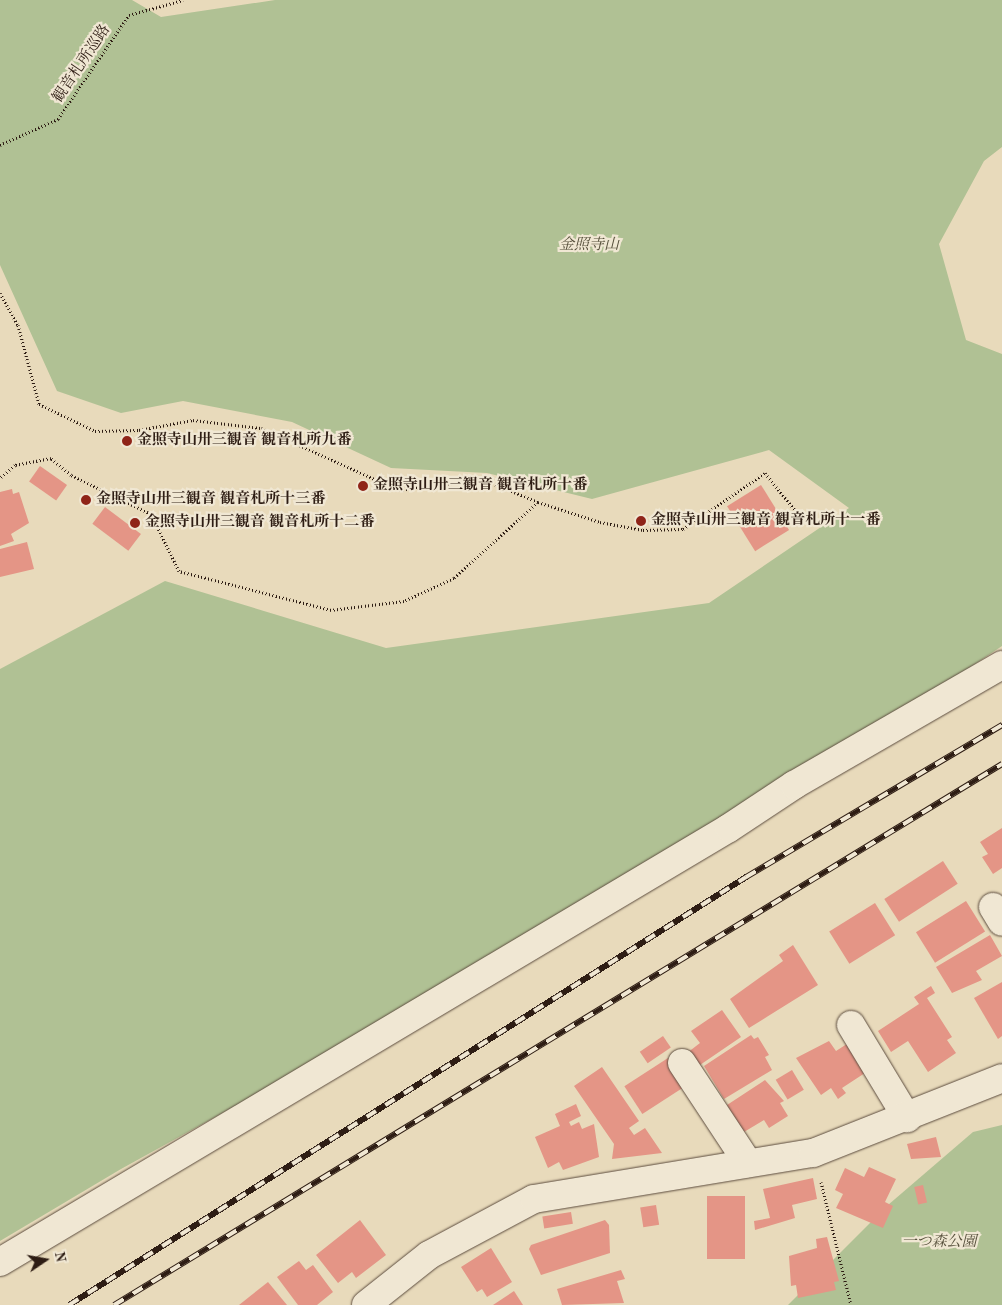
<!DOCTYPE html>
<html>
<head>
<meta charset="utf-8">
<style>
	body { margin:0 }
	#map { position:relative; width:1002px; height:1305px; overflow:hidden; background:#e8dabb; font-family:"Old Standard TT","Noto Serif JP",serif }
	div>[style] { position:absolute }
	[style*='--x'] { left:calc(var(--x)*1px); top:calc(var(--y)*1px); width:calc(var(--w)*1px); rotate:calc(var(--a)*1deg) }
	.green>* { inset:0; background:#b0c194 }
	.building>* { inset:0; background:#e49586; transform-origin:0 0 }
	.path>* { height:3px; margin-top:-1.5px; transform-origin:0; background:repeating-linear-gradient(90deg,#2e1d14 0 1px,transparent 0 3.5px) }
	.roads { filter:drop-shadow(0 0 1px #5c4c3e) drop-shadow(0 0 1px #5c4c3e) }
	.street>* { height:28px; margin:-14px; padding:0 14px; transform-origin:14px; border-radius:14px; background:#f0e7d3 }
	.rail>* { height:5.5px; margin-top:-2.75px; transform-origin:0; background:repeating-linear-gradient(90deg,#f0e7d3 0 11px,#2e1d14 0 22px); box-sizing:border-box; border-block:1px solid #2e1d14 }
	.dots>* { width:14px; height:14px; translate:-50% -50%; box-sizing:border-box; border:2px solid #f0e7d3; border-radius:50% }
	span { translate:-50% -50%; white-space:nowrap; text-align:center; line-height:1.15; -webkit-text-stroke:4.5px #f0e7d3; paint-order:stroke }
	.street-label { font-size:15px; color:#2e1d14 }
	.park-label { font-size:15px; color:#554e3a; font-style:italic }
	.poi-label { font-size:15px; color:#2e1d14; font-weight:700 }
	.left { translate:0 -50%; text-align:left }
	.north { position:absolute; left:20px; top:1235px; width:50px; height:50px; -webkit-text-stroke:4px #f0e7d3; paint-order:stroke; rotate:78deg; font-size:14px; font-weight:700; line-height:20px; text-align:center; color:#2e1d14 }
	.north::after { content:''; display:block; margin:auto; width:18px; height:22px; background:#2e1d14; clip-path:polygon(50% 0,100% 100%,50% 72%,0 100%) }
</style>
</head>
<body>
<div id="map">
	<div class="green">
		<div style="clip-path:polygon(0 0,132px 0,161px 17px,275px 0,1002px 0,1002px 147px,984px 161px,939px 244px,966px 340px,1002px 354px,1002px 646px,848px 749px,373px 1030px,121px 1169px,0 1241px,0 669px,165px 581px,386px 648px,709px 603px,849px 508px,769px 450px,592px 499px,487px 473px,391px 468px,292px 422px,183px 401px,121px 413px,57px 391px,0 265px)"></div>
		<div style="clip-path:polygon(1002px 1125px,1002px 1305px,788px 1305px,888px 1205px,973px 1132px)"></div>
	</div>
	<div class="building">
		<div style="left:40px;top:466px;width:33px;height:19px;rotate:35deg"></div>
		<div style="left:761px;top:485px;width:53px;height:40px;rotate:58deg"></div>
		<div style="clip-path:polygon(12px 489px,13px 494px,19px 492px,29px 523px,11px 534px,14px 541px,0 546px,0 492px)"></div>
		<div style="left:105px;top:507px;width:45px;height:21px;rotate:37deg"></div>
		<div style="clip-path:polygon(27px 542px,34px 569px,0 577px,0 549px)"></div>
		<div style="clip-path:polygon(1002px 828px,1002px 868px,993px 874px,982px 857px,988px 854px,980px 842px)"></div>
		<div style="left:943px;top:861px;width:27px;height:70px;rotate:57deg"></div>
		<div style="left:966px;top:901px;width:36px;height:59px;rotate:58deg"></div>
		<div style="left:875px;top:903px;width:38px;height:54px;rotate:58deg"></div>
		<div style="clip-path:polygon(990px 935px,1002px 956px,976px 971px,982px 980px,952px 993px,936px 967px)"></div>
		<div style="clip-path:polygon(793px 945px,818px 985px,749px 1028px,730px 999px,783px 961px,779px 955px)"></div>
		<div style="clip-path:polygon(1002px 982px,1002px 1036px,998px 1039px,974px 998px)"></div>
		<div style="clip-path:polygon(931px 986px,935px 993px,927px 998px,952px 1037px,947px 1040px,956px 1053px,928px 1072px,908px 1041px,891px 1052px,878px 1031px,919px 1004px,914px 997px)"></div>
		<div style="clip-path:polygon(722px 1010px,741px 1037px,697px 1067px,687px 1053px,700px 1043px,691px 1031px)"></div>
		<div style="clip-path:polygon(751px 1035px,754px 1039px,758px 1037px,769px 1055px,765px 1057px,772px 1070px,724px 1099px,704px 1066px)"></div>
		<div style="left:663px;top:1036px;width:14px;height:28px;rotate:56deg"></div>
		<div style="clip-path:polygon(829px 1041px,836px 1051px,850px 1042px,868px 1071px,842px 1088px,846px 1093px,838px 1099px,831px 1088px,821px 1095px,796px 1058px)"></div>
		<div style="left:668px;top:1058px;width:33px;height:52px;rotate:57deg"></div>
		<div style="clip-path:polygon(602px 1067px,639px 1121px,629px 1128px,634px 1135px,645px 1128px,662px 1153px,612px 1159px,614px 1144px,574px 1086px)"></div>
		<div style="left:792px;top:1070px;width:23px;height:19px;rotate:59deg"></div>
		<div style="clip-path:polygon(765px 1080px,784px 1101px,780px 1103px,788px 1116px,769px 1128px,764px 1120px,744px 1132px,727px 1105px)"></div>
		<div style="clip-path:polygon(576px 1104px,581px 1116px,569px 1122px,571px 1126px,579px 1122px,582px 1129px,594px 1124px,599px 1157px,563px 1170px,559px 1162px,548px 1168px,535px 1137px,560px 1126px,555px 1114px)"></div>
		<div style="clip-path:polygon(936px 1137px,941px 1157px,911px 1159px,907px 1144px)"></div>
		<div style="clip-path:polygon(869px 1167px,896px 1179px,885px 1202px,893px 1206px,883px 1228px,836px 1208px,843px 1194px,835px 1190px,845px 1168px,864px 1177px)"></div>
		<div style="clip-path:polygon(813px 1178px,817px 1199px,792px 1205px,795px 1218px,755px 1230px,754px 1221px,770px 1218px,763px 1189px)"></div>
		<div style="left:923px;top:1185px;width:18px;height:9px;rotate:77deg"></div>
		<div style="left:707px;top:1196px;width:38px;height:63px"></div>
		<div style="left:656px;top:1205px;width:20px;height:16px;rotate:81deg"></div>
		<div style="left:571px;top:1212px;width:12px;height:29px;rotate:81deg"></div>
		<div style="clip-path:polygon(360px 1220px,386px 1255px,356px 1278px,352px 1272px,338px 1283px,316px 1255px)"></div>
		<div style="clip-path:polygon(605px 1220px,609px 1225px,610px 1253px,541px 1275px,529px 1249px,531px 1245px)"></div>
		<div style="clip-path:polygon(827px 1237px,839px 1281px,834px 1282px,836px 1290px,798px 1298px,796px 1285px,791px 1286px,789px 1256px,817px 1248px,816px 1239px)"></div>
		<div style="clip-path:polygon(491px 1248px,512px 1282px,487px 1297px,482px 1289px,477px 1292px,461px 1267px)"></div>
		<div style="clip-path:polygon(299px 1261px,306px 1270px,313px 1265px,333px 1292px,317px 1305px,298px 1305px,277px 1277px)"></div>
		<div style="clip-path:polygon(621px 1270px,625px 1279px,617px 1281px,624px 1303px,562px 1305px,557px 1289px)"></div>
		<div style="clip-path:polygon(268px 1282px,287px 1305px,239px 1305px)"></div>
		<div style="clip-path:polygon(514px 1291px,523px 1305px,493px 1305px)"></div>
	</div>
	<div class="path">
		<div style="--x:0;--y:145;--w:64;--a:-24.1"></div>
		<div style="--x:58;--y:119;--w:126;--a:-55.7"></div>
		<div style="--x:129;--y:15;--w:56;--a:-15.5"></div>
		<div style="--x:0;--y:293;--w:37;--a:61"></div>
		<div style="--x:18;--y:325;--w:82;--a:75.1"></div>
		<div style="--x:39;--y:404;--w:62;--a:25.7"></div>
		<div style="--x:95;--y:431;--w:44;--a:-1.3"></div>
		<div style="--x:139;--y:430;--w:55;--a:-10.5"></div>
		<div style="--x:193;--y:420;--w:68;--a:6.7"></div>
		<div style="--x:261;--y:428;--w:151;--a:24.2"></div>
		<div style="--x:399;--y:490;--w:84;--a:-7.5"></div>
		<div style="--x:482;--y:479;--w:61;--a:22.3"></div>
		<div style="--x:538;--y:502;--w:113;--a:137.9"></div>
		<div style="--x:454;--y:578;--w:55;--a:155.3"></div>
		<div style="--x:404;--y:601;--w:74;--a:173"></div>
		<div style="--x:331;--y:610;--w:157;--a:-165.6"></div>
		<div style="--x:179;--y:571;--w:64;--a:-116.2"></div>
		<div style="--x:151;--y:514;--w:89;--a:-154"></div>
		<div style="--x:71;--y:475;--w:26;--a:-140"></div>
		<div style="--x:51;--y:458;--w:37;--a:169"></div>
		<div style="--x:15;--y:465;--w:20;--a:139"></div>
		<div style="--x:538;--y:502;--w:65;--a:17.9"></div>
		<div style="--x:600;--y:522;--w:44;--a:10.5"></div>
		<div style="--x:643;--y:530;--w:40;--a:-1.4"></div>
		<div style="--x:683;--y:529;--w:99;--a:-34.3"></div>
		<div style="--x:765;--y:473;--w:54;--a:51"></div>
		<div style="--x:821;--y:1182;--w:127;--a:76.3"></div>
	</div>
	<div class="roads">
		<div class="street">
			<div style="--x:993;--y:907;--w:17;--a:59"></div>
			<div style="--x:851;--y:1025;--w:109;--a:58.9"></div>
			<div style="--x:682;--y:1063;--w:120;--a:56.6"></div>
			<div style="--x:0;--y:1262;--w:848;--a:-30.77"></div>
			<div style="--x:729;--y:828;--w:78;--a:-33.5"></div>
			<div style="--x:794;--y:785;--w:240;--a:-30"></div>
			<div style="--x:366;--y:1305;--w:80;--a:-38.4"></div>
			<div style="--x:429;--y:1255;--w:119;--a:-28.1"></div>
			<div style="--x:534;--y:1199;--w:283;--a:-9.4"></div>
			<div style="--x:813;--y:1153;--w:203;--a:-21.6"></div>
		</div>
	</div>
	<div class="rail">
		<div style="--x:69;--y:1305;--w:801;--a:-32.3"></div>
		<div style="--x:746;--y:877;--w:298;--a:-30.7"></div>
		<div style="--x:114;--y:1305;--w:1040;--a:-31.35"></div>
	</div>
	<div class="dots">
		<div style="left:127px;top:441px;background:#8f2418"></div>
		<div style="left:363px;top:486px;background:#8f2418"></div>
		<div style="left:86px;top:500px;background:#8f2418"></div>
		<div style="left:641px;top:521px;background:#8f2418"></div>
		<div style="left:135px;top:523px;background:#8f2418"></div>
	</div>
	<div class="street-label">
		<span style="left:82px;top:64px;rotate:-56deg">観音札所巡路</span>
	</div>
	<div class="park-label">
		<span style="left:589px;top:246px">金照寺山</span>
		<span style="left:939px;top:1243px">一つ森公園</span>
	</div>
	<div class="poi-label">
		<span class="left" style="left:137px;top:441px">金照寺山卅三観音 観音札所九番</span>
		<span class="left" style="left:373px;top:486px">金照寺山卅三観音 観音札所十番</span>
		<span class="left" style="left:96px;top:500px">金照寺山卅三観音 観音札所十三番</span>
		<span class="left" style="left:651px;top:521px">金照寺山卅三観音 観音札所十一番</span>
		<span class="left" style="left:145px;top:523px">金照寺山卅三観音 観音札所十二番</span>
	</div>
	<div class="north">N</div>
</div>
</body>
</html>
